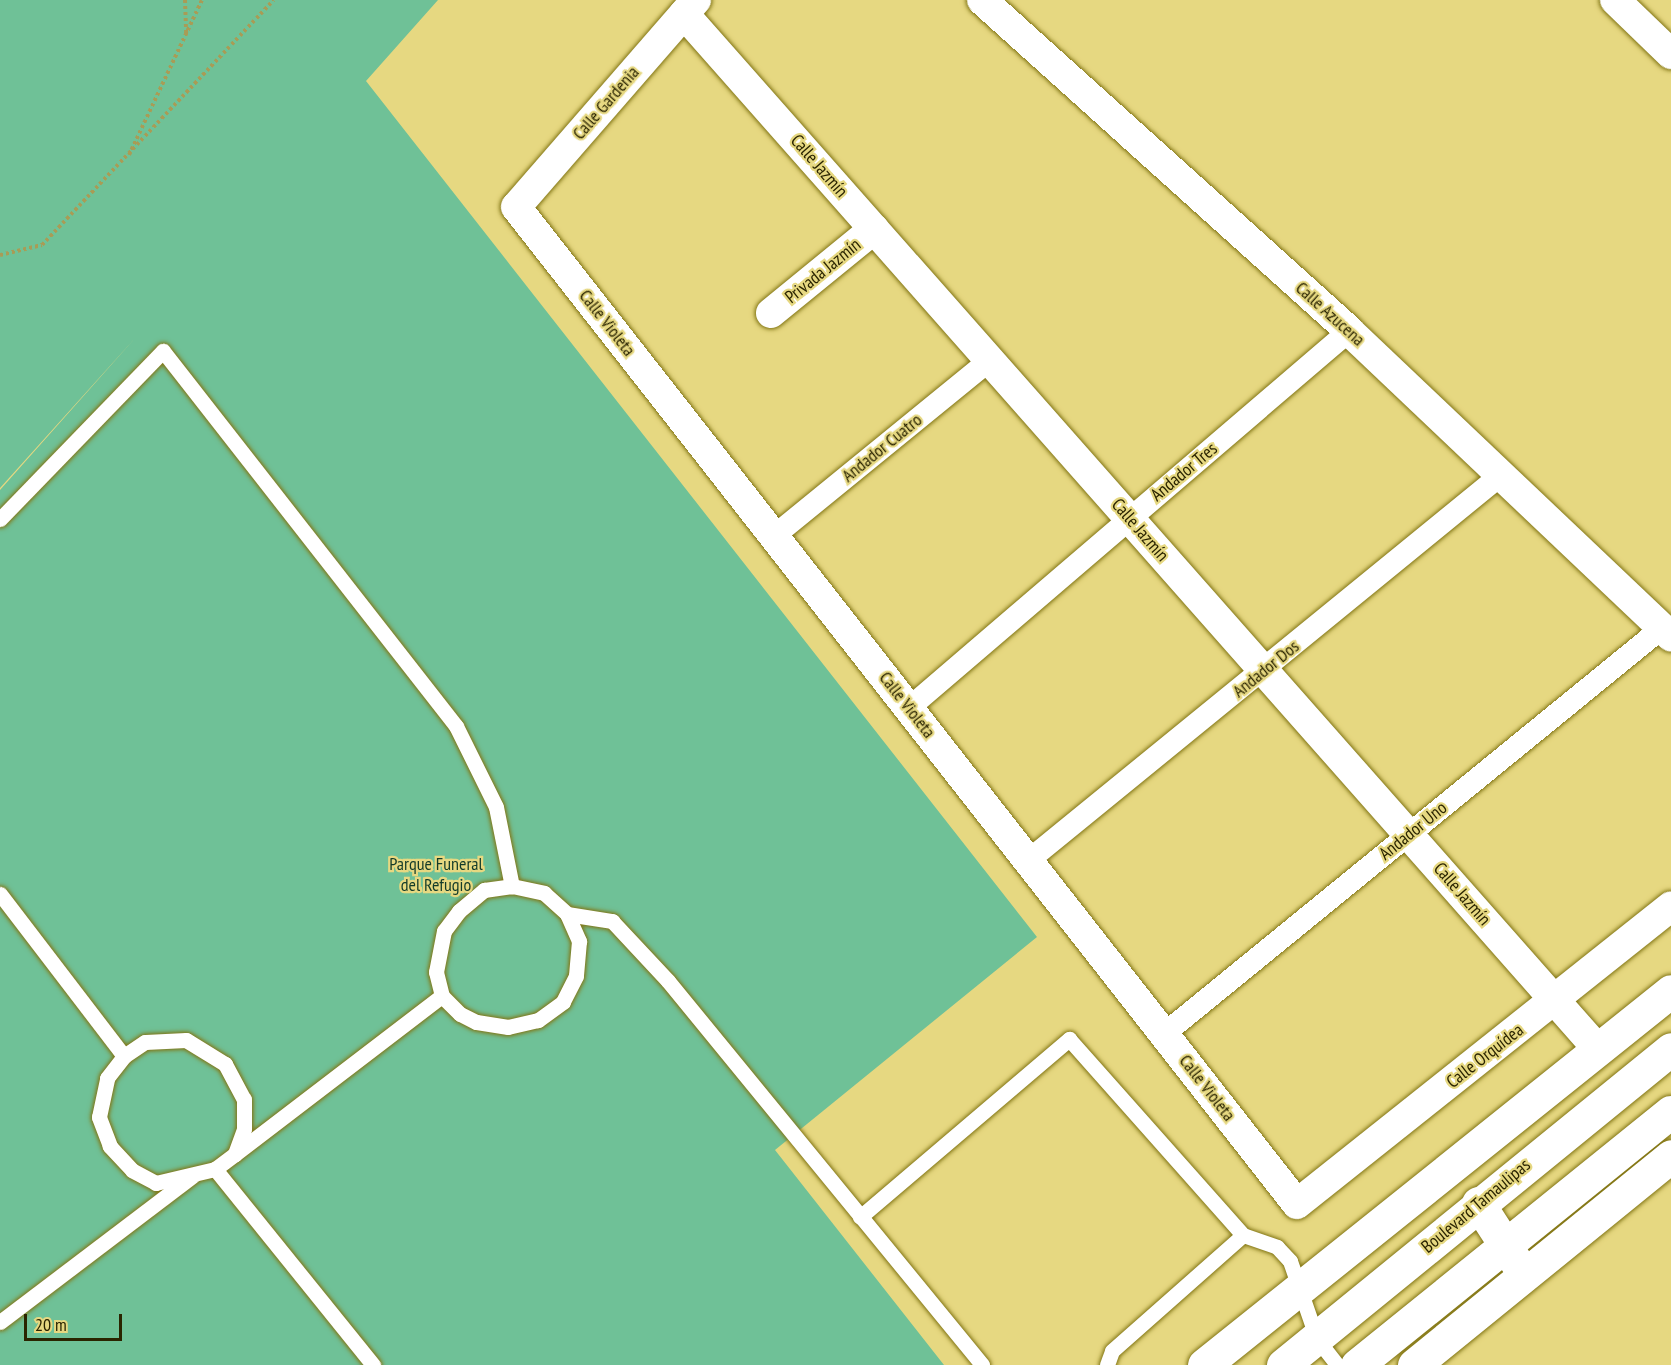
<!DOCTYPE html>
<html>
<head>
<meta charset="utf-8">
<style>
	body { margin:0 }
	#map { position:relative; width:1671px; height:1365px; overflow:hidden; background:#e6d881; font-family:"PT Sans Narrow",sans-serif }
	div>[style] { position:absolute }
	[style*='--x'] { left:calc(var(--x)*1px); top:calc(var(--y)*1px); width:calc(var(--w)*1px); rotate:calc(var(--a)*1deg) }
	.green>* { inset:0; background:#6fc197 }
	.path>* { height:4px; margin-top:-2px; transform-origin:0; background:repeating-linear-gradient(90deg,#a89c56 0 3px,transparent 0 6px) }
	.roads { filter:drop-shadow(0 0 2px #827514) drop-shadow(0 0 2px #827514) }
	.service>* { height:15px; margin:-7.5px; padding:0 7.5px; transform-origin:7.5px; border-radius:7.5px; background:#fff }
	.pedestrian>* { height:22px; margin:-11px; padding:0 11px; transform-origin:11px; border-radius:11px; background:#fff }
	.minor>* { height:30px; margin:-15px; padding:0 15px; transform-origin:15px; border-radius:15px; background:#fff }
	.tertiary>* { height:33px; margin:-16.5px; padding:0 16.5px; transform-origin:16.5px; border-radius:16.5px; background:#fff }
	.primary>* { height:33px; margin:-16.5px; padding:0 16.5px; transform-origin:16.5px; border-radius:16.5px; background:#fff }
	span { translate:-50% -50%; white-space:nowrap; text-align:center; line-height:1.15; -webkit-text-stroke:4.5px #e6d881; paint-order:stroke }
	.street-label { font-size:18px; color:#2a2400 }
	.park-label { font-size:18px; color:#133b29 }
	.scale { position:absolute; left:24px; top:1314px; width:98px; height:27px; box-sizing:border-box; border:3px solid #2a2400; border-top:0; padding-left:8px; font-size:18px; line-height:21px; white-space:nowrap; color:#2a2400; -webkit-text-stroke:4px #e6d881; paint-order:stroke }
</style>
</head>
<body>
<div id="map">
	<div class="green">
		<div style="clip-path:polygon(0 0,438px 0,366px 81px,1037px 937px,775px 1150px,944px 1365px,0 1365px,0 490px,136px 337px,0 488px)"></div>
	</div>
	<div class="path">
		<div style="--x:185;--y:0;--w:34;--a:88"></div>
		<div style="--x:129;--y:155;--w:171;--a:-64.8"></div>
		<div style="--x:0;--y:255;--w:43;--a:-13.4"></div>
		<div style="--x:42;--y:245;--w:337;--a:-46.6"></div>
	</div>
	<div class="roads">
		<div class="service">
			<div style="--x:0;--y:519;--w:234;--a:-45.9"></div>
			<div style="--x:163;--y:351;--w:476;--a:52"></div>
			<div style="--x:456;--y:726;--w:90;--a:63.7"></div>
			<div style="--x:496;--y:807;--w:81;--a:78.6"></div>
			<div style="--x:0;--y:894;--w:204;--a:52.6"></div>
			<div style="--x:567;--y:914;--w:46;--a:8.8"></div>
			<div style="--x:612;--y:921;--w:82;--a:47"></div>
			<div style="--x:668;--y:981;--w:496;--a:50.7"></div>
			<div style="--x:186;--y:1040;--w:46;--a:31.6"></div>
			<div style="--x:225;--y:1064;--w:40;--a:62"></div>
			<div style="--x:244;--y:1099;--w:30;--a:90"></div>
			<div style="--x:244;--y:1129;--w:27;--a:110"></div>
			<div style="--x:235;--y:1154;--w:25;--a:143"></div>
			<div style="--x:215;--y:1169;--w:61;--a:166.7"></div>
			<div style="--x:156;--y:1183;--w:27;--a:-152"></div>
			<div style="--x:132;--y:1170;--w:33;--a:-133"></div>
			<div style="--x:110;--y:1146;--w:31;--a:-111"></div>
			<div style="--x:99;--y:1117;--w:40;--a:-78"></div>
			<div style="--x:107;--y:1078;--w:28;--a:-52"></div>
			<div style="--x:124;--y:1056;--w:25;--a:-34"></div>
			<div style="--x:145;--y:1042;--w:41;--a:-2.8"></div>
			<div style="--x:235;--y:1154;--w:260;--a:-37.4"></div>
			<div style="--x:442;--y:996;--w:25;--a:-104"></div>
			<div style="--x:436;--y:972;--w:42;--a:-79"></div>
			<div style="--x:444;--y:931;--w:25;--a:-53"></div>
			<div style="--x:459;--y:911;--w:33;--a:-40"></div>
			<div style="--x:484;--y:890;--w:28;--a:-8"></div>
			<div style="--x:512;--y:886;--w:33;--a:12"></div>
			<div style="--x:544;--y:893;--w:31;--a:42"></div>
			<div style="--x:567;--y:914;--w:30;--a:66"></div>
			<div style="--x:579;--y:941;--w:35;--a:95"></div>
			<div style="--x:576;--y:976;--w:29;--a:117"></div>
			<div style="--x:563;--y:1002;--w:31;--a:144"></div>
			<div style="--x:538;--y:1020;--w:31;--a:167"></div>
			<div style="--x:508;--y:1027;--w:32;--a:-171"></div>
			<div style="--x:476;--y:1022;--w:18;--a:-153"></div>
			<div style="--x:460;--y:1014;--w:25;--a:-135"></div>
			<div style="--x:215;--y:1169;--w:252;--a:51.1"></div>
			<div style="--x:860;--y:1217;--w:275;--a:-40.4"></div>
			<div style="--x:1069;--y:1039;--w:262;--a:48.4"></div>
			<div style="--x:1243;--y:1235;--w:175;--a:138.5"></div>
			<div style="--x:1112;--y:1351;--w:15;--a:110"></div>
			<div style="--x:1243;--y:1235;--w:36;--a:19"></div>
			<div style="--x:1277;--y:1247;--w:19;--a:47"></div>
			<div style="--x:1290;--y:1261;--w:83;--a:70.9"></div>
			<div style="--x:1317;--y:1339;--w:33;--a:52"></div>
			<div style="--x:0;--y:1322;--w:241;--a:-37.2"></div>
		</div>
		<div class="pedestrian">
			<div style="--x:774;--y:536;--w:279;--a:-39.2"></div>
			<div style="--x:909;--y:708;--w:579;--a:-40.59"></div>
			<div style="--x:1029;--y:860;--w:609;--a:-39.2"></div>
			<div style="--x:1164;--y:1034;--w:643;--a:-39.19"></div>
		</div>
		<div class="minor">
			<div style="--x:696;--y:0;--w:274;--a:131"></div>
			<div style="--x:516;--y:207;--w:1266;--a:51.93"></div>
			<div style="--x:1297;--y:1204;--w:478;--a:-38.5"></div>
			<div style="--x:982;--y:0;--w:494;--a:42"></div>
			<div style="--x:1349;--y:331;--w:444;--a:43.5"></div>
			<div style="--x:1615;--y:0;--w:78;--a:44"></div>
			<div style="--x:684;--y:14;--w:1378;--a:48.56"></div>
			<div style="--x:771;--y:313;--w:133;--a:-39.2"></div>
		</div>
		<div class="tertiary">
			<div style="--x:1204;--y:1365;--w:598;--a:-38.69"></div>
			<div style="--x:1414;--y:1365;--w:331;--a:-39.1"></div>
		</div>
		<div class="primary">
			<div style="--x:1478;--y:1203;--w:85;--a:57.1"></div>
			<div style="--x:1283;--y:1365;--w:500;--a:-39.16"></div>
			<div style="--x:1357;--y:1365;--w:403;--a:-38.9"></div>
		</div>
	</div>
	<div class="street-label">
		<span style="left:606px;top:103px;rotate:-49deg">Calle Gardenia</span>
		<span style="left:819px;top:166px;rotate:49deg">Calle Jazmín</span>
		<span style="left:823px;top:271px;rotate:-39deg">Privada Jazmín</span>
		<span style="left:1330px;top:314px;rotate:42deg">Calle Azucena</span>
		<span style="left:607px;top:323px;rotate:52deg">Calle Violeta</span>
		<span style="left:882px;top:448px;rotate:-39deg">Andador Cuatro</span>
		<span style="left:1184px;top:472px;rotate:-40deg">Andador Tres</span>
		<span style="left:1140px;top:530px;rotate:49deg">Calle Jazmín</span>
		<span style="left:1266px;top:669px;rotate:-39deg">Andador Dos</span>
		<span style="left:907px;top:705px;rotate:52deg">Calle Violeta</span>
		<span style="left:1413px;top:831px;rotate:-39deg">Andador Uno</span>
		<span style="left:1462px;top:894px;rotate:49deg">Calle Jazmín</span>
		<span style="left:1485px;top:1056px;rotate:-38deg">Calle Orquídea</span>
		<span style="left:1207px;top:1088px;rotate:52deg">Calle Violeta</span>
		<span style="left:1476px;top:1206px;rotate:-40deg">Boulevard Tamaulipas</span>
	</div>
	<div class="park-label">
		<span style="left:436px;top:875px">Parque Funeral<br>del Refugio</span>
	</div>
	<div class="scale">20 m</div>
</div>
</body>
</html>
